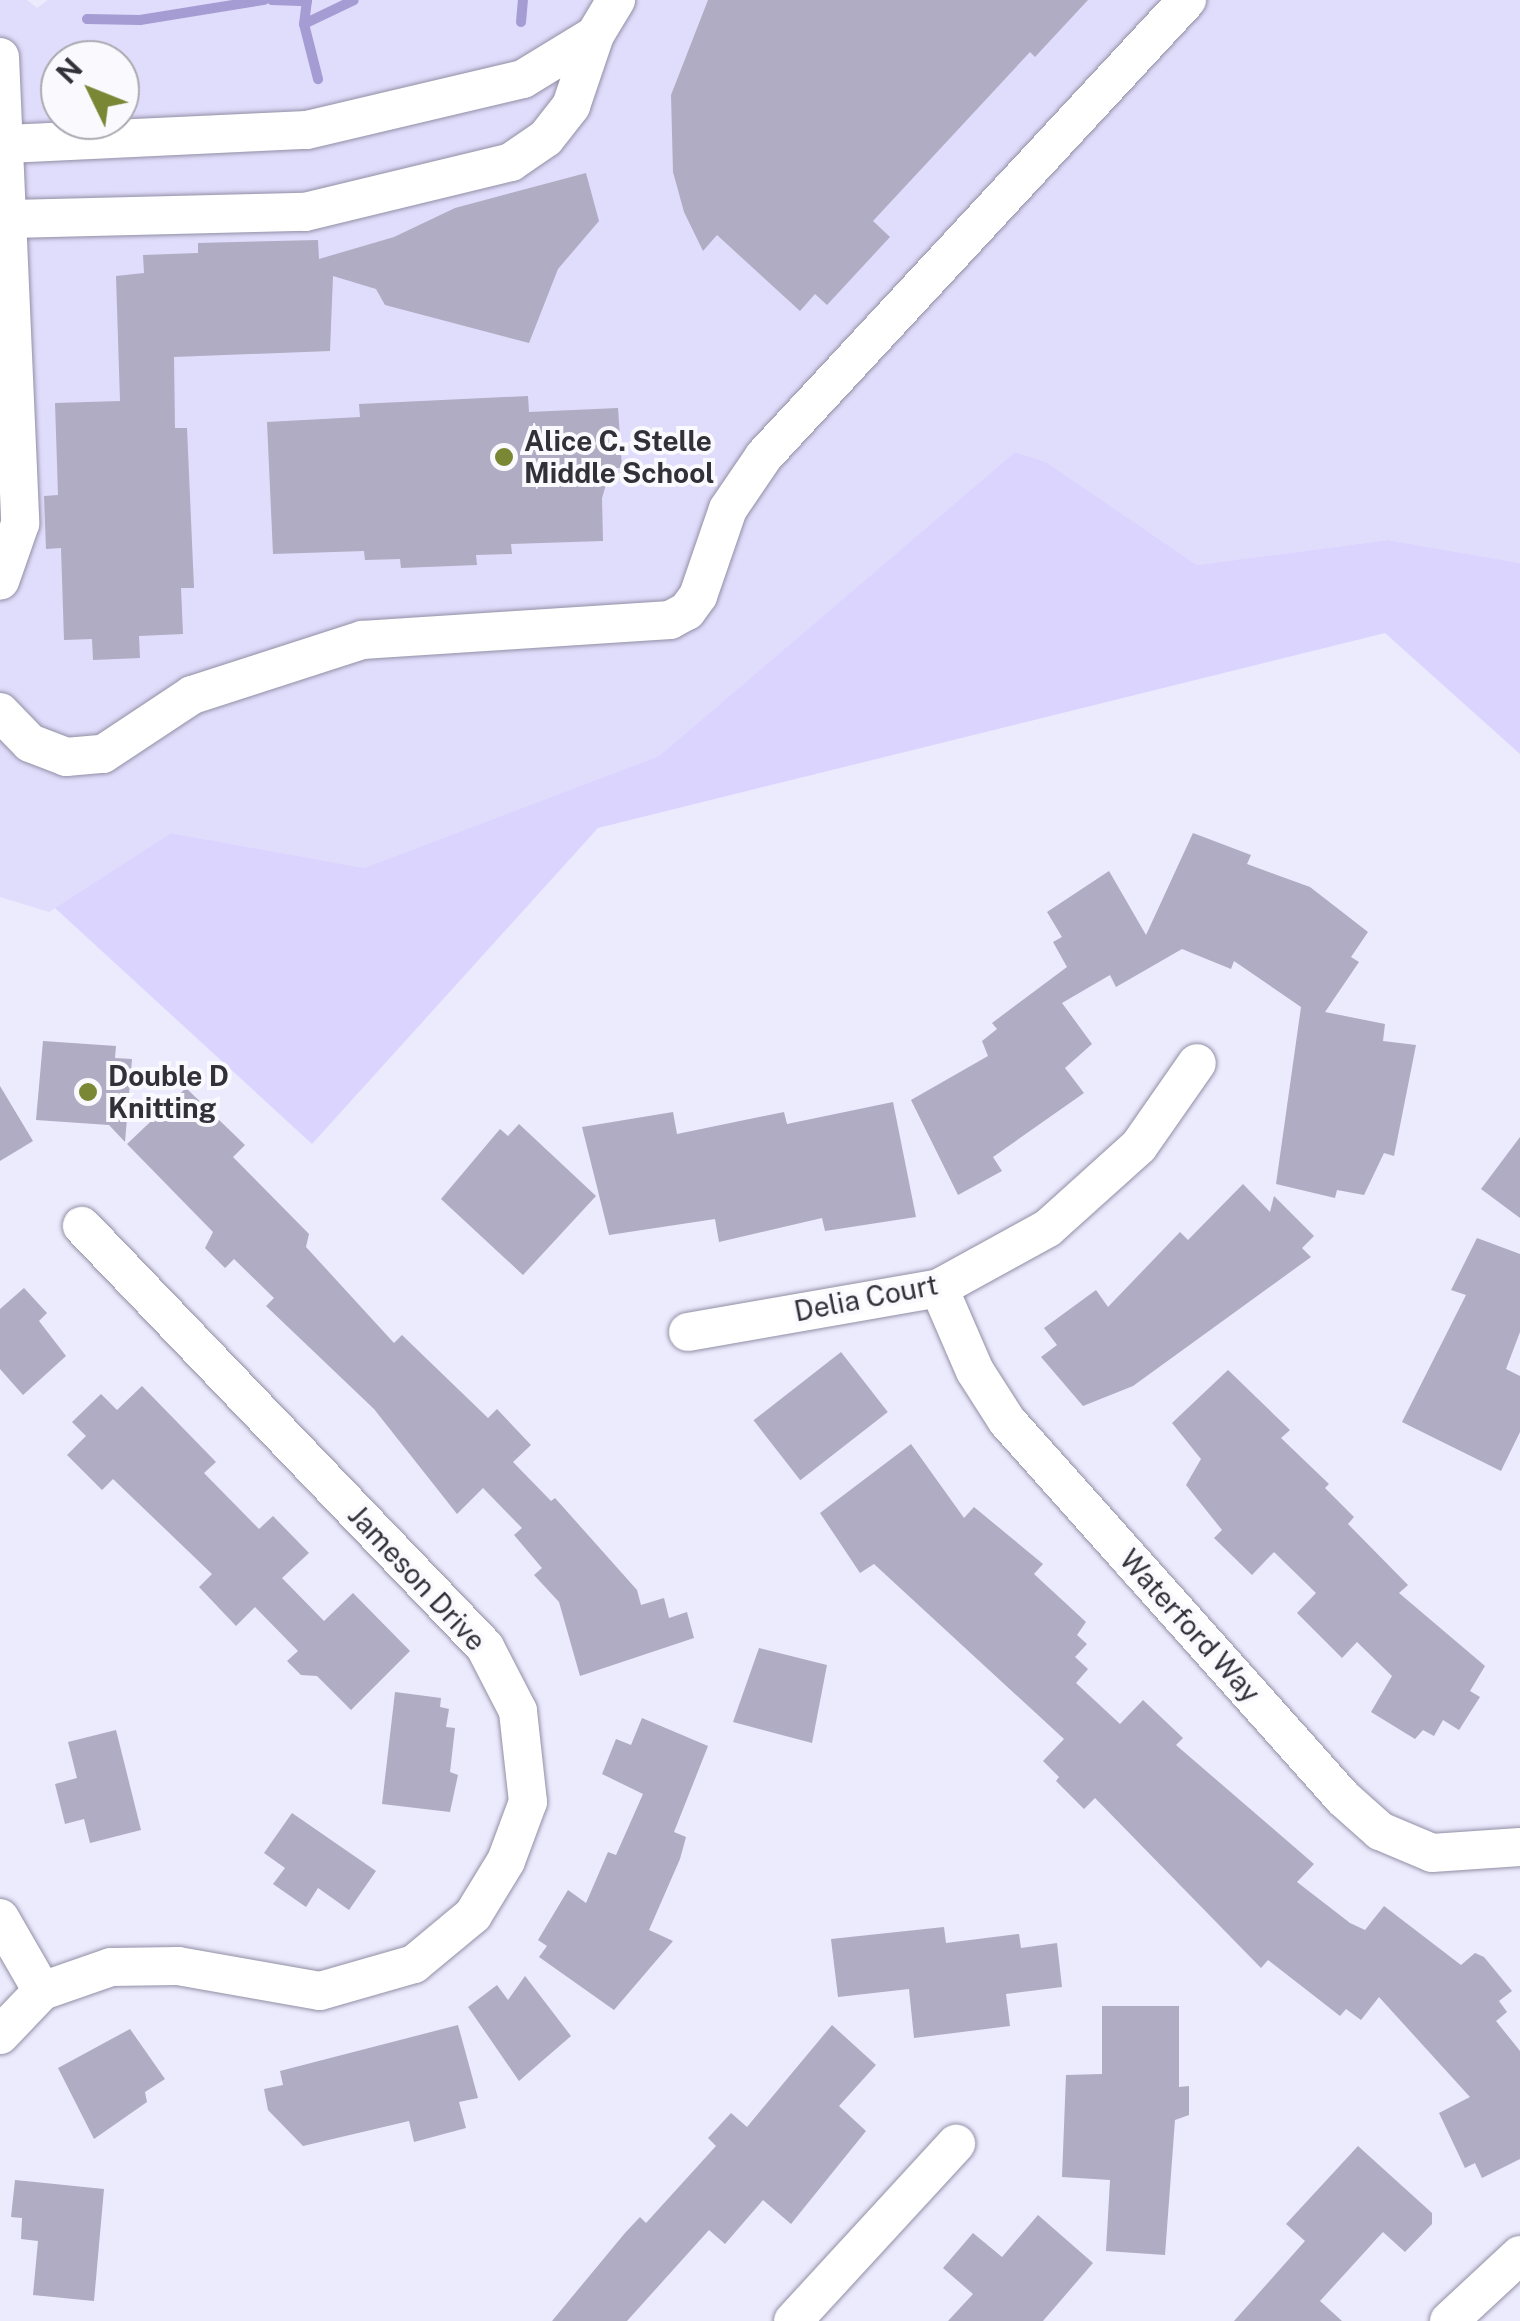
<!DOCTYPE html>
<html>
<head>
<meta charset="utf-8">
<style>
	body { margin:0 }
	#map { position:relative; width:1520px; height:2321px; overflow:hidden; background:#eceafd; font-family:"Public Sans",sans-serif }
	div>[style] { position:absolute }
	[style*='--x'] { left:calc(var(--x)*1px); top:calc(var(--y)*1px); width:calc(var(--w)*1px); rotate:calc(var(--a)*1deg) }
	.built>* { inset:0; background:#e0dcfb }
	.green>* { inset:0; background:#dbd4ff }
	.stream>* { height:10px; margin:-5px; padding:0 5px; transform-origin:5px; border-radius:5px; background:#a59cd3 }
	.building>* { inset:0; background:#afacc3; transform-origin:0 0 }
	.roads { filter:drop-shadow(0 0 2px #928fa5) drop-shadow(0 0 2px #928fa5) }
	.minor>* { height:38px; margin:-19px; padding:0 19px; transform-origin:19px; border-radius:19px; background:#fff }
	.dots>* { width:28px; height:28px; translate:-50% -50%; box-sizing:border-box; border:5px solid #faf9fe; border-radius:50% }
	span { translate:-50% -50%; white-space:nowrap; text-align:center; line-height:1.15; -webkit-text-stroke:8px #faf9fe; paint-order:stroke }
	.poi-label { font-size:28px; color:#32313a; font-weight:700 }
	.left { translate:0 -50%; text-align:left }
	.street-label { font-size:28px; color:#32313a }
	.north { position:absolute; left:40px; top:40px; width:100px; height:100px; box-sizing:border-box; background:#faf9fe; border:2px solid #aaa9b0; border-radius:50%; rotate:313deg; font-size:28px; font-weight:700; line-height:40px; text-align:center; color:#32313a }
	.north::after { content:''; display:block; margin:auto; width:35px; height:45px; background:#7a8735; clip-path:polygon(50% 0,100% 100%,50% 72%,0 100%) }
</style>
</head>
<body>
<div id="map">
	<div class="built">
		<div style="clip-path:polygon(evenodd,0 0,27px 0,37px 8px,48px 0,1520px 0,1520px 563px,1388px 540px,1197px 565px,1046px 462px,1015px 452px,659px 756px,364px 868px,171px 833px,49px 912px,0 897px,0 0,60px 60px,120px 60px,120px 120px,60px 120px,60px 60px)"></div>
	</div>
	<div class="green">
		<div style="clip-path:polygon(1015px 452px,1046px 462px,1197px 565px,1388px 540px,1520px 563px,1520px 754px,1385px 633px,598px 828px,312px 1144px,55px 908px,171px 833px,364px 868px,659px 756px)"></div>
	</div>
	<div class="stream">
		<div style="--x:272;--y:0;--w:35;--a:2"></div>
		<div style="--x:307;--y:0;--w:24;--a:97"></div>
		<div style="--x:304;--y:24;--w:57;--a:75.7"></div>
		<div style="--x:87;--y:19;--w:53;--a:1.1"></div>
		<div style="--x:140;--y:20;--w:126;--a:-9.2"></div>
		<div style="--x:521;--y:22;--w:22;--a:-85"></div>
		<div style="--x:304;--y:24;--w:55;--a:-25.6"></div>
	</div>
	<div class="building">
		<div style="clip-path:polygon(708px 0,1088px 0,1035px 57px,1030px 52px,873px 221px,890px 237px,827px 305px,815px 294px,800px 311px,717px 235px,703px 251px,684px 212px,673px 172px,671px 95px)"></div>
		<div style="clip-path:polygon(586px 173px,599px 221px,558px 269px,529px 343px,385px 305px,376px 289px,333px 276px,330px 351px,174px 357px,175px 428px,187px 428px,194px 588px,181px 588px,183px 634px,139px 636px,140px 658px,93px 660px,92px 639px,64px 640px,61px 548px,46px 549px,44px 496px,58px 495px,55px 403px,120px 401px,116px 276px,144px 273px,143px 255px,198px 253px,198px 243px,318px 240px,319px 259px,394px 237px,455px 208px)"></div>
		<div style="clip-path:polygon(528px 396px,529px 412px,618px 408px,622px 468px,611px 468px,602px 498px,603px 541px,511px 544px,512px 554px,476px 555px,477px 565px,401px 568px,400px 559px,365px 560px,364px 551px,273px 554px,267px 422px,360px 417px,359px 404px)"></div>
		<div style="clip-path:polygon(1193px 833px,1251px 855px,1247px 864px,1310px 887px,1368px 932px,1351px 957px,1359px 962px,1325px 1012px,1385px 1024px,1383px 1041px,1416px 1045px,1394px 1156px,1384px 1153px,1364px 1195px,1337px 1190px,1335px 1198px,1276px 1184px,1301px 1007px,1234px 961px,1231px 969px,1182px 949px,1116px 987px,1110px 975px,1062px 1003px,1092px 1044px,1065px 1068px,1084px 1093px,993px 1157px,1002px 1171px,958px 1195px,911px 1100px,988px 1056px,982px 1041px,997px 1029px,992px 1023px,1067px 967px,1053px 942px,1062px 937px,1047px 912px,1109px 871px,1146px 935px)"></div>
		<div style="clip-path:polygon(43px 1041px,116px 1046px,115px 1058px,132px 1059px,125px 1142px,109px 1125px,36px 1120px)"></div>
		<div style="clip-path:polygon(0 1086px,33px 1141px,0 1161px)"></div>
		<div style="clip-path:polygon(186px 1088px,245px 1145px,233px 1157px,309px 1234px,306px 1247px,394px 1343px,402px 1335px,488px 1418px,497px 1409px,531px 1445px,513px 1462px,551px 1501px,555px 1498px,637px 1590px,641px 1605px,664px 1598px,669px 1618px,687px 1612px,694px 1638px,580px 1676px,559px 1602px,534px 1575px,542px 1568px,514px 1535px,522px 1528px,483px 1488px,457px 1514px,374px 1409px,266px 1306px,274px 1298px,234px 1259px,225px 1268px,205px 1248px,213px 1232px,127px 1144px)"></div>
		<div style="clip-path:polygon(893px 1102px,916px 1217px,825px 1231px,822px 1218px,719px 1242px,715px 1219px,609px 1235px,582px 1127px,673px 1112px,677px 1134px,784px 1112px,787px 1124px)"></div>
		<div style="clip-path:polygon(519px 1124px,596px 1196px,523px 1275px,441px 1199px,500px 1129px,508px 1136px)"></div>
		<div style="clip-path:polygon(1520px 1137px,1520px 1218px,1481px 1189px)"></div>
		<div style="clip-path:polygon(1243px 1184px,1270px 1212px,1274px 1196px,1314px 1236px,1302px 1248px,1311px 1257px,1133px 1386px,1083px 1406px,1041px 1357px,1057px 1345px,1044px 1328px,1096px 1290px,1108px 1307px,1180px 1232px,1188px 1240px)"></div>
		<div style="clip-path:polygon(1477px 1238px,1520px 1254px,1520px 1332px,1506px 1369px,1520px 1376px,1520px 1432px,1501px 1471px,1402px 1422px,1466px 1295px,1451px 1290px)"></div>
		<div style="clip-path:polygon(24px 1288px,47px 1313px,39px 1321px,66px 1356px,23px 1395px,0 1369px,0 1309px)"></div>
		<div style="left:841px;top:1352px;width:76px;height:111px;rotate:52deg"></div>
		<div style="clip-path:polygon(1228px 1370px,1290px 1430px,1281px 1438px,1329px 1484px,1325px 1488px,1354px 1517px,1348px 1524px,1408px 1585px,1399px 1593px,1485px 1666px,1470px 1691px,1480px 1697px,1459px 1730px,1443px 1720px,1434px 1736px,1423px 1730px,1415px 1739px,1371px 1712px,1392px 1676px,1357px 1642px,1342px 1658px,1297px 1613px,1316px 1593px,1274px 1552px,1252px 1575px,1214px 1538px,1222px 1530px,1186px 1485px,1201px 1459px,1172px 1423px)"></div>
		<div style="clip-path:polygon(142px 1386px,216px 1462px,204px 1473px,259px 1529px,273px 1516px,309px 1553px,282px 1578px,324px 1621px,353px 1593px,410px 1651px,351px 1710px,317px 1676px,301px 1675px,287px 1661px,298px 1651px,255px 1607px,236px 1626px,199px 1587px,212px 1574px,113px 1479px,102px 1490px,67px 1455px,86px 1436px,72px 1422px,101px 1394px,117px 1410px)"></div>
		<div style="clip-path:polygon(911px 1444px,964px 1518px,974px 1507px,1043px 1564px,1034px 1574px,1086px 1622px,1077px 1635px,1087px 1644px,1075px 1657px,1088px 1669px,1076px 1683px,1120px 1724px,1143px 1700px,1183px 1738px,1176px 1745px,1314px 1864px,1297px 1882px,1350px 1923px,1365px 1930px,1384px 1906px,1461px 1965px,1475px 1953px,1484px 1957px,1512px 1991px,1499px 2001px,1507px 2012px,1496px 2021px,1520px 2051px,1520px 2159px,1482px 2178px,1475px 2163px,1465px 2168px,1439px 2113px,1470px 2097px,1379px 1997px,1361px 2020px,1346px 2009px,1340px 2016px,1268px 1960px,1261px 1968px,1095px 1798px,1084px 1809px,1056px 1781px,1059px 1777px,1043px 1761px,1064px 1739px,874px 1564px,860px 1573px,820px 1513px)"></div>
		<div style="clip-path:polygon(759px 1648px,827px 1665px,812px 1743px,733px 1722px)"></div>
		<div style="clip-path:polygon(395px 1692px,441px 1698px,440px 1707px,449px 1709px,446px 1727px,455px 1728px,450px 1772px,458px 1775px,450px 1812px,382px 1804px)"></div>
		<div style="clip-path:polygon(642px 1718px,708px 1746px,674px 1832px,686px 1837px,680px 1859px,649px 1930px,673px 1941px,614px 2010px,539px 1957px,547px 1946px,538px 1940px,568px 1890px,586px 1903px,608px 1852px,616px 1855px,643px 1794px,602px 1774px,616px 1739px,631px 1745px)"></div>
		<div style="clip-path:polygon(116px 1730px,141px 1830px,90px 1843px,84px 1819px,65px 1824px,55px 1784px,77px 1778px,68px 1742px)"></div>
		<div style="clip-path:polygon(292px 1813px,376px 1871px,349px 1910px,318px 1888px,306px 1907px,273px 1884px,285px 1868px,264px 1853px)"></div>
		<div style="clip-path:polygon(944px 1927px,946px 1943px,1019px 1934px,1021px 1948px,1057px 1943px,1062px 1987px,1006px 1994px,1010px 2026px,914px 2038px,909px 1989px,838px 1997px,831px 1939px)"></div>
		<div style="clip-path:polygon(525px 1976px,571px 2036px,519px 2081px,468px 2007px,497px 1985px,508px 2000px)"></div>
		<div style="clip-path:polygon(1102px 2006px,1179px 2006px,1179px 2087px,1189px 2086px,1189px 2115px,1175px 2120px,1165px 2255px,1106px 2251px,1110px 2180px,1062px 2177px,1066px 2075px,1102px 2074px)"></div>
		<div style="clip-path:polygon(458px 2025px,478px 2098px,459px 2102px,466px 2128px,414px 2142px,409px 2121px,303px 2146px,268px 2110px,264px 2089px,283px 2085px,280px 2071px)"></div>
		<div style="clip-path:polygon(832px 2025px,876px 2065px,839px 2106px,866px 2131px,791px 2224px,763px 2200px,725px 2244px,709px 2230px,627px 2321px,552px 2321px,625px 2233px,640px 2217px,646px 2223px,716px 2146px,708px 2138px,731px 2113px,747px 2127px)"></div>
		<div style="clip-path:polygon(130px 2029px,165px 2079px,145px 2092px,147px 2102px,94px 2139px,58px 2068px)"></div>
		<div style="clip-path:polygon(1358px 2146px,1432px 2213px,1432px 2224px,1405px 2252px,1383px 2232px,1320px 2301px,1342px 2321px,1234px 2321px,1305px 2241px,1286px 2224px)"></div>
		<div style="clip-path:polygon(15px 2180px,104px 2189px,94px 2301px,33px 2295px,38px 2241px,21px 2239px,22px 2218px,11px 2217px)"></div>
		<div style="clip-path:polygon(1038px 2215px,1093px 2263px,1043px 2321px,948px 2321px,973px 2294px,943px 2268px,973px 2233px,1002px 2257px)"></div>
	</div>
	<div class="roads">
		<div class="minor">
			<div style="--x:0;--y:57;--w:467;--a:87.5"></div>
			<div style="--x:20;--y:524;--w:60;--a:109.3"></div>
			<div style="--x:7;--y:144;--w:300;--a:-2.7"></div>
			<div style="--x:307;--y:130;--w:222;--a:-13.3"></div>
			<div style="--x:523;--y:79;--w:84;--a:-31.4"></div>
			<div style="--x:11;--y:219;--w:294;--a:-1.4"></div>
			<div style="--x:305;--y:212;--w:212;--a:-13.6"></div>
			<div style="--x:511;--y:162;--w:42;--a:-34.4"></div>
			<div style="--x:546;--y:138;--w:41;--a:-52"></div>
			<div style="--x:571;--y:106;--w:75;--a:-71.3"></div>
			<div style="--x:595;--y:35;--w:41;--a:-59"></div>
			<div style="--x:0;--y:712;--w:43;--a:45.9"></div>
			<div style="--x:30;--y:743;--w:39;--a:21"></div>
			<div style="--x:66;--y:757;--w:37;--a:-5"></div>
			<div style="--x:103;--y:754;--w:107;--a:-33.5"></div>
			<div style="--x:192;--y:695;--w:179;--a:-17.9"></div>
			<div style="--x:362;--y:640;--w:309;--a:-3.7"></div>
			<div style="--x:670;--y:620;--w:19;--a:-28"></div>
			<div style="--x:687;--y:611;--w:19;--a:-54"></div>
			<div style="--x:698;--y:596;--w:92;--a:-71"></div>
			<div style="--x:728;--y:509;--w:64;--a:-55.8"></div>
			<div style="--x:764;--y:456;--w:622;--a:-47.15"></div>
			<div style="--x:939;--y:1288;--w:90;--a:66.6"></div>
			<div style="--x:975;--y:1371;--w:59;--a:57.4"></div>
			<div style="--x:1007;--y:1421;--w:505;--a:48.29"></div>
			<div style="--x:1343;--y:1798;--w:50;--a:41.7"></div>
			<div style="--x:1380;--y:1831;--w:56;--a:22.9"></div>
			<div style="--x:1432;--y:1853;--w:88;--a:-3.9"></div>
			<div style="--x:688;--y:1332;--w:255;--a:-9.9"></div>
			<div style="--x:939;--y:1288;--w:124;--a:-28.8"></div>
			<div style="--x:1048;--y:1228;--w:122;--a:-42"></div>
			<div style="--x:1139;--y:1146;--w:101;--a:-55.1"></div>
			<div style="--x:0;--y:1918;--w:84;--a:60.1"></div>
			<div style="--x:0;--y:2035;--w:61;--a:-46.3"></div>
			<div style="--x:42;--y:1991;--w:73;--a:-19.2"></div>
			<div style="--x:111;--y:1967;--w:67;--a:-0.9"></div>
			<div style="--x:178;--y:1966;--w:144;--a:10"></div>
			<div style="--x:320;--y:1991;--w:98;--a:-16"></div>
			<div style="--x:414;--y:1964;--w:77;--a:-39.7"></div>
			<div style="--x:473;--y:1915;--w:63;--a:-58.6"></div>
			<div style="--x:506;--y:1861;--w:63;--a:-69.6"></div>
			<div style="--x:528;--y:1802;--w:92;--a:-96.3"></div>
			<div style="--x:518;--y:1711;--w:72;--a:-117.3"></div>
			<div style="--x:485;--y:1647;--w:583;--a:-133.75"></div>
			<div style="--x:793;--y:2321;--w:241;--a:-47.4"></div>
			<div style="--x:1449;--y:2321;--w:97;--a:-42.9"></div>
		</div>
	</div>
	<div class="dots">
		<div style="left:504px;top:457px;background:#7a8735"></div>
		<div style="left:88px;top:1092px;background:#7a8735"></div>
	</div>
	<div class="poi-label">
		<span class="left" style="left:524px;top:457px">Alice C. Stelle<br>Middle School</span>
		<span class="left" style="left:108px;top:1092px">Double D<br>Knitting</span>
	</div>
	<div class="street-label">
		<span style="left:866px;top:1298px;rotate:-11deg">Delia Court</span>
		<span style="left:417px;top:1578px;rotate:47deg">Jameson Drive</span>
		<span style="left:1190px;top:1626px;rotate:48deg">Waterford Way</span>
	</div>
	<div class="north">N</div>
</div>
</body>
</html>
